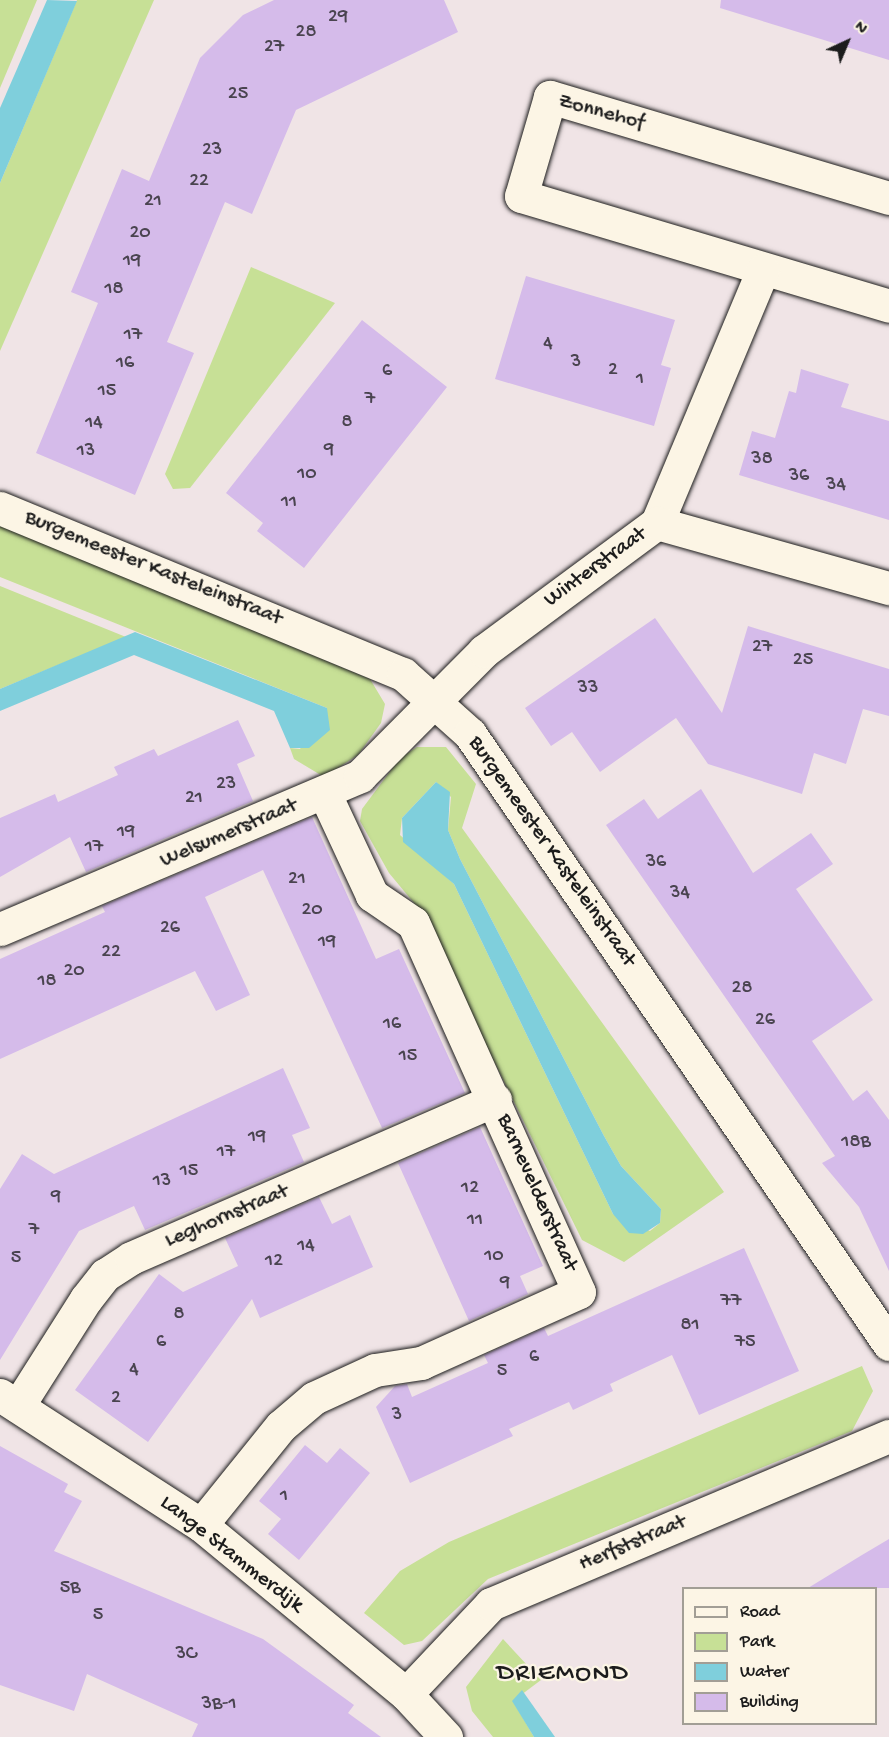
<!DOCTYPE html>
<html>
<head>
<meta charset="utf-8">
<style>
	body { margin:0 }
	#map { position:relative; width:889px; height:1737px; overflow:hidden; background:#f0e4e6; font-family:"Gochi Hand",sans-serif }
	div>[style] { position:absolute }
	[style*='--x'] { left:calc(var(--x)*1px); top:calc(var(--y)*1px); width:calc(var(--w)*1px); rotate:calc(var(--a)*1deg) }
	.green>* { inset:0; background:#c7e096 }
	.water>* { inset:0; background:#7fcfdc }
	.building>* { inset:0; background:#d5bbea }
	.roads { filter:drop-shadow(0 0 2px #1c1c1c) drop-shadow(0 0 2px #1c1c1c) }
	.minor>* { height:33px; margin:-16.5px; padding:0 16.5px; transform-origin:16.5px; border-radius:16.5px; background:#fcf5e5 }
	span { translate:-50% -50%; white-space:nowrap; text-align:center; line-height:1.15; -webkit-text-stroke:4.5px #fcf5e5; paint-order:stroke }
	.number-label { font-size:20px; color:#4a4450 }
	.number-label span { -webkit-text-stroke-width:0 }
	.street-label { font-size:22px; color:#1c1c1c }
	.quarter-label { font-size:26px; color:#1c1c1c; letter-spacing:1.5px }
	.legend { position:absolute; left:682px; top:1587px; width:195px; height:138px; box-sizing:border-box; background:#fcf5e5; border:2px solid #a29e95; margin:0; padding:8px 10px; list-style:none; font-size:18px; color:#1c1c1c }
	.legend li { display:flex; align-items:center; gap:12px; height:30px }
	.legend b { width:30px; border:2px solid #a29e95 }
	.north { position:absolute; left:817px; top:12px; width:60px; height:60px; -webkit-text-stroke:4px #fcf5e5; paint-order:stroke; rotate:44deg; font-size:16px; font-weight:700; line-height:24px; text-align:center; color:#1c1c1c }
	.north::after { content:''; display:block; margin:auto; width:21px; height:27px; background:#1c1c1c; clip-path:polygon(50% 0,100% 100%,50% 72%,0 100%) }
</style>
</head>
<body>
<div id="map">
	<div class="green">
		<div style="clip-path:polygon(0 0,37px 0,0 88px)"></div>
		<div style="clip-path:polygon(77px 0,154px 0,0 351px,0 183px)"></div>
		<div style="clip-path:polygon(251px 267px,335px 303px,190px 488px,173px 489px,165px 474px)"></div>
		<div style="clip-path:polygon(0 525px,370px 679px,385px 704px,381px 723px,358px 755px,324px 777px,294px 759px,290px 748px,300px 749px,327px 708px,0 577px)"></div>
		<div style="clip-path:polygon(0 586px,126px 637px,0 689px)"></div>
		<div style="clip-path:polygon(evenodd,417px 747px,446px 747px,476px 784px,462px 828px,724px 1192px,624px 1262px,582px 1240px,419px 909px,389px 873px,360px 821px,362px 809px,400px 758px,417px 747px,436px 782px,451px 797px,448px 830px,460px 859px,604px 1136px,621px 1166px,661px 1209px,660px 1223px,650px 1231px,613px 1214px,454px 884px,400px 835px,402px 818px,436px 782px)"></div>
		<div style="clip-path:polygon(862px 1366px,873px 1391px,852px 1431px,488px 1579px,422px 1641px,404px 1645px,364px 1613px,400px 1571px,449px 1542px)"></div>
		<div style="clip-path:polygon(503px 1639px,541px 1680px,513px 1701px,534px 1737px,493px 1737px,472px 1711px,466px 1687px)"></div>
	</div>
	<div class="water">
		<div style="clip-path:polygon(47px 0,77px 1px,0 183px,0 108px)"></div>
		<div style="clip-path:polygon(135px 632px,327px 708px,330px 730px,309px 748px,290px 748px,274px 711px,134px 655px,0 711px,0 689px)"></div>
		<div style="clip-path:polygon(436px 782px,450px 792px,448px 830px,460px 859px,604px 1136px,621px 1166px,661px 1209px,660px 1223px,643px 1234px,629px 1233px,613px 1214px,454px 884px,403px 842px,402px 818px)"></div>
		<div style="clip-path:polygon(522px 1690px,555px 1737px,534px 1737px,512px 1701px)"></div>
	</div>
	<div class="building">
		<div style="clip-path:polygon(274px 0,444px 0,458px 32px,296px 110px,252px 214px,225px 202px,167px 342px,194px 353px,135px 495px,36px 453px,98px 303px,71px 292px,122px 169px,149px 181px,200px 58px,243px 15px)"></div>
		<div style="clip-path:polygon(721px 0,889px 0,889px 60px,720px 8px)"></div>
		<div style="clip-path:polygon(526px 276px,675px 320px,661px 365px,671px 368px,654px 426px,495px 379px)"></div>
		<div style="clip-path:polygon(362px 320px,447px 387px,304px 568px,257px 531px,263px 523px,226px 493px)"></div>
		<div style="clip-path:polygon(801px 369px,849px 384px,841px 407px,889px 421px,889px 520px,739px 475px,752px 431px,775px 438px,789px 391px,796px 393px)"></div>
		<div style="clip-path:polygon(655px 618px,722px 713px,748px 626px,889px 669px,889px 716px,863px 709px,846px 764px,814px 753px,802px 794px,708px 764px,676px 718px,600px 772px,572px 732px,551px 746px,525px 708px)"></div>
		<div style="clip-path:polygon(238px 720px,255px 756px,237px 764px,253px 801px,86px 872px,70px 837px,0 877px,0 818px,55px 794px,58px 802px,118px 775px,114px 767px,154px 749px,158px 756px)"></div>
		<div style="clip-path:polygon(701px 789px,753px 873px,811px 833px,833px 864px,796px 889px,873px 1000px,812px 1041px,853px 1101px,867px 1090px,889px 1120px,889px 1271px,859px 1207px,822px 1163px,835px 1156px,606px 825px,644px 799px,658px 819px)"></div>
		<div style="clip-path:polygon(312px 817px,376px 959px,399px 949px,465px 1093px,382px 1128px,263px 870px,205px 897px,250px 995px,216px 1011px,195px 971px,0 1059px,0 959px,105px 912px,102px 906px)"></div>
		<div style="clip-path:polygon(283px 1068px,310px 1128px,292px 1135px,304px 1162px,145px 1230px,134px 1206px,79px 1231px,0 1360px,0 1189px,22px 1154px,54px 1174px)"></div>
		<div style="clip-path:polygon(480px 1127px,543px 1266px,520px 1276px,528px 1294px,469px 1321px,398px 1163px)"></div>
		<div style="clip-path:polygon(319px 1197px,332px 1224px,350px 1215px,373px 1267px,260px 1318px,252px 1299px,148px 1442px,75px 1390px,159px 1274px,183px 1292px,238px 1266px,225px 1238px)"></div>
		<div style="clip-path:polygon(744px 1248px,799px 1371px,699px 1415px,672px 1355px,610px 1384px,613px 1391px,573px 1410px,569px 1402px,509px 1429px,513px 1436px,410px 1483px,376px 1407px,395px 1386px,407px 1384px,412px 1397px,488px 1363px,484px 1355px,544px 1328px,548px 1336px)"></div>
		<div style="clip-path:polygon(305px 1445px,327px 1463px,340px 1448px,370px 1473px,299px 1560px,268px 1534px,281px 1519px,259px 1501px)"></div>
		<div style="clip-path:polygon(0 1446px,68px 1484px,64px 1492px,82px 1501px,54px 1551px,263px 1639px,354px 1705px,348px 1713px,381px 1737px,192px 1737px,198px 1724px,87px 1674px,74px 1711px,0 1685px)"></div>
		<div style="clip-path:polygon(889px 1539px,889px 1588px,808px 1588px,862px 1555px)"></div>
	</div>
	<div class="roads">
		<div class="minor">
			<div style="--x:889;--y:198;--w:354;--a:-163.4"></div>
			<div style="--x:550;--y:97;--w:103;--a:106.3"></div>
			<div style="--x:521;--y:196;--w:384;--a:16.6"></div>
			<div style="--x:0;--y:508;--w:436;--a:22.4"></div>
			<div style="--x:403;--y:674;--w:90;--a:41.8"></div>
			<div style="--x:470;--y:734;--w:740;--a:55.52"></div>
			<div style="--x:657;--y:523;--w:274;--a:-67.3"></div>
			<div style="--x:0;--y:929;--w:391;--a:-23"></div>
			<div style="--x:360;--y:776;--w:176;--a:-45.2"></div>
			<div style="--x:484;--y:651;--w:215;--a:-36.5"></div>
			<div style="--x:657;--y:523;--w:241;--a:15.7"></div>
			<div style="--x:0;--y:1395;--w:239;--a:32.9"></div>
			<div style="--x:201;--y:1525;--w:266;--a:39.5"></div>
			<div style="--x:406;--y:1694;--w:59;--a:47.1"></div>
			<div style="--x:18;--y:1406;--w:127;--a:-57.6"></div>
			<div style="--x:86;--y:1299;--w:31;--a:-52"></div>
			<div style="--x:105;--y:1275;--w:31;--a:-33"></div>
			<div style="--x:131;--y:1258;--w:397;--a:-23.5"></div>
			<div style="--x:201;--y:1525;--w:127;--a:-51.1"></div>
			<div style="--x:281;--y:1426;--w:43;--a:-40.3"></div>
			<div style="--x:314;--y:1398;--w:67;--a:-24.7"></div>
			<div style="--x:375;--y:1370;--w:47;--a:-8.7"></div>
			<div style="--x:421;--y:1363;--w:173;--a:-24.2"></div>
			<div style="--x:579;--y:1292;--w:405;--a:-114.2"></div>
			<div style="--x:413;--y:923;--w:50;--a:-145.7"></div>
			<div style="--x:372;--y:895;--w:111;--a:-115"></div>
			<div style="--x:406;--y:1694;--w:124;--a:-46.6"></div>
			<div style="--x:491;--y:1604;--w:432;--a:-22.9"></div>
		</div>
	</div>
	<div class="number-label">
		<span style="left:338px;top:17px">29</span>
		<span style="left:306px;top:32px">28</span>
		<span style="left:274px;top:47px">27</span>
		<span style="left:238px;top:94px">25</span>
		<span style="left:212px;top:150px">23</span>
		<span style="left:199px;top:181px">22</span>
		<span style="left:153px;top:201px">21</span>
		<span style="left:140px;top:233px">20</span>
		<span style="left:132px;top:261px">19</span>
		<span style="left:114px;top:289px">18</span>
		<span style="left:133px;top:335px">17</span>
		<span style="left:548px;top:344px">4</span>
		<span style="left:576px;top:362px">3</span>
		<span style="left:125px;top:363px">16</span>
		<span style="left:613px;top:370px">2</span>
		<span style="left:387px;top:371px">6</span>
		<span style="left:640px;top:379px">1</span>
		<span style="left:107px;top:391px">15</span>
		<span style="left:370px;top:399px">7</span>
		<span style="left:347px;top:422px">8</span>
		<span style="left:94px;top:423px">14</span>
		<span style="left:329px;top:450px">9</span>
		<span style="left:86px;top:451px">13</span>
		<span style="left:762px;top:459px">38</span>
		<span style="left:307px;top:474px">10</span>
		<span style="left:799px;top:476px">36</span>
		<span style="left:836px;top:485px">34</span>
		<span style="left:289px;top:502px">11</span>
		<span style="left:762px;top:647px">27</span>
		<span style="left:803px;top:660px">25</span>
		<span style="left:588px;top:688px">33</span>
		<span style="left:226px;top:784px">23</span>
		<span style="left:194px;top:798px">21</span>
		<span style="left:126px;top:832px">19</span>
		<span style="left:94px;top:847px">17</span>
		<span style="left:656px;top:862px">36</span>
		<span style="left:297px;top:879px">21</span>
		<span style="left:680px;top:893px">34</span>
		<span style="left:312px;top:910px">20</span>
		<span style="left:170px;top:928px">26</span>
		<span style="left:327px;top:942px">19</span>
		<span style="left:111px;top:952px">22</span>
		<span style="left:74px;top:971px">20</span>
		<span style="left:47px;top:981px">18</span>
		<span style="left:742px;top:988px">28</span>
		<span style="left:765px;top:1020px">26</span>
		<span style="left:392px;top:1024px">16</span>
		<span style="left:408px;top:1056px">15</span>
		<span style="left:257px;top:1137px">19</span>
		<span style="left:856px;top:1142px">18B</span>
		<span style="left:226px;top:1152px">17</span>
		<span style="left:189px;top:1171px">15</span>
		<span style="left:162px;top:1181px">13</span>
		<span style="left:470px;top:1188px">12</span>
		<span style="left:56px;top:1197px">9</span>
		<span style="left:475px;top:1220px">11</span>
		<span style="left:34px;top:1230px">7</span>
		<span style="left:306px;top:1246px">14</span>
		<span style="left:494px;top:1256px">10</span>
		<span style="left:16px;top:1258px">5</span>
		<span style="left:274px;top:1261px">12</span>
		<span style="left:505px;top:1283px">9</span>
		<span style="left:731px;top:1301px">77</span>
		<span style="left:179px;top:1314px">8</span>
		<span style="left:690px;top:1325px">81</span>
		<span style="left:161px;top:1342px">6</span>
		<span style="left:745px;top:1342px">75</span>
		<span style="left:534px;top:1357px">6</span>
		<span style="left:134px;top:1370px">4</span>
		<span style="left:502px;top:1371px">5</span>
		<span style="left:116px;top:1398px">2</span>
		<span style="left:397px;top:1415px">3</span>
		<span style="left:284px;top:1496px">1</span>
		<span style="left:70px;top:1588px">5B</span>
		<span style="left:98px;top:1615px">5</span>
		<span style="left:186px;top:1654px">3C</span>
		<span style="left:219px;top:1704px">3B-1</span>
	</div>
	<div class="street-label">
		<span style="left:601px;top:113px;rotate:15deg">Zonnehof</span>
		<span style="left:596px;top:568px;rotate:-36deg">Winterstraat</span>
		<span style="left:153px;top:569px;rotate:22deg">Burgemeester Kasteleinstraat</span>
		<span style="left:229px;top:834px;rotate:-23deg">Welsumerstraat</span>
		<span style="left:551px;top:852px;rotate:55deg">Burgemeester Kasteleinstraat</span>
		<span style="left:536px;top:1193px;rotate:66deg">Barnevelderstraat</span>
		<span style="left:227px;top:1217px;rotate:-23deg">Leghornstraat</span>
		<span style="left:633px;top:1544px;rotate:-23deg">Herfststraat</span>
		<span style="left:231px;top:1555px;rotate:38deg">Lange Stammerdijk</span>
	</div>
	<div class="quarter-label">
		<span style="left:563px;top:1675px">DRIEMOND</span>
	</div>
	<ul class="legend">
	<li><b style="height:8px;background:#fcf5e5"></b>Road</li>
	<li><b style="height:16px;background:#c7e096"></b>Park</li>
	<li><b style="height:16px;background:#7fcfdc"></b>Water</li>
	<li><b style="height:16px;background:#d5bbea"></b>Building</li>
	</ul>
	<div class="north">N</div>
</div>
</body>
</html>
